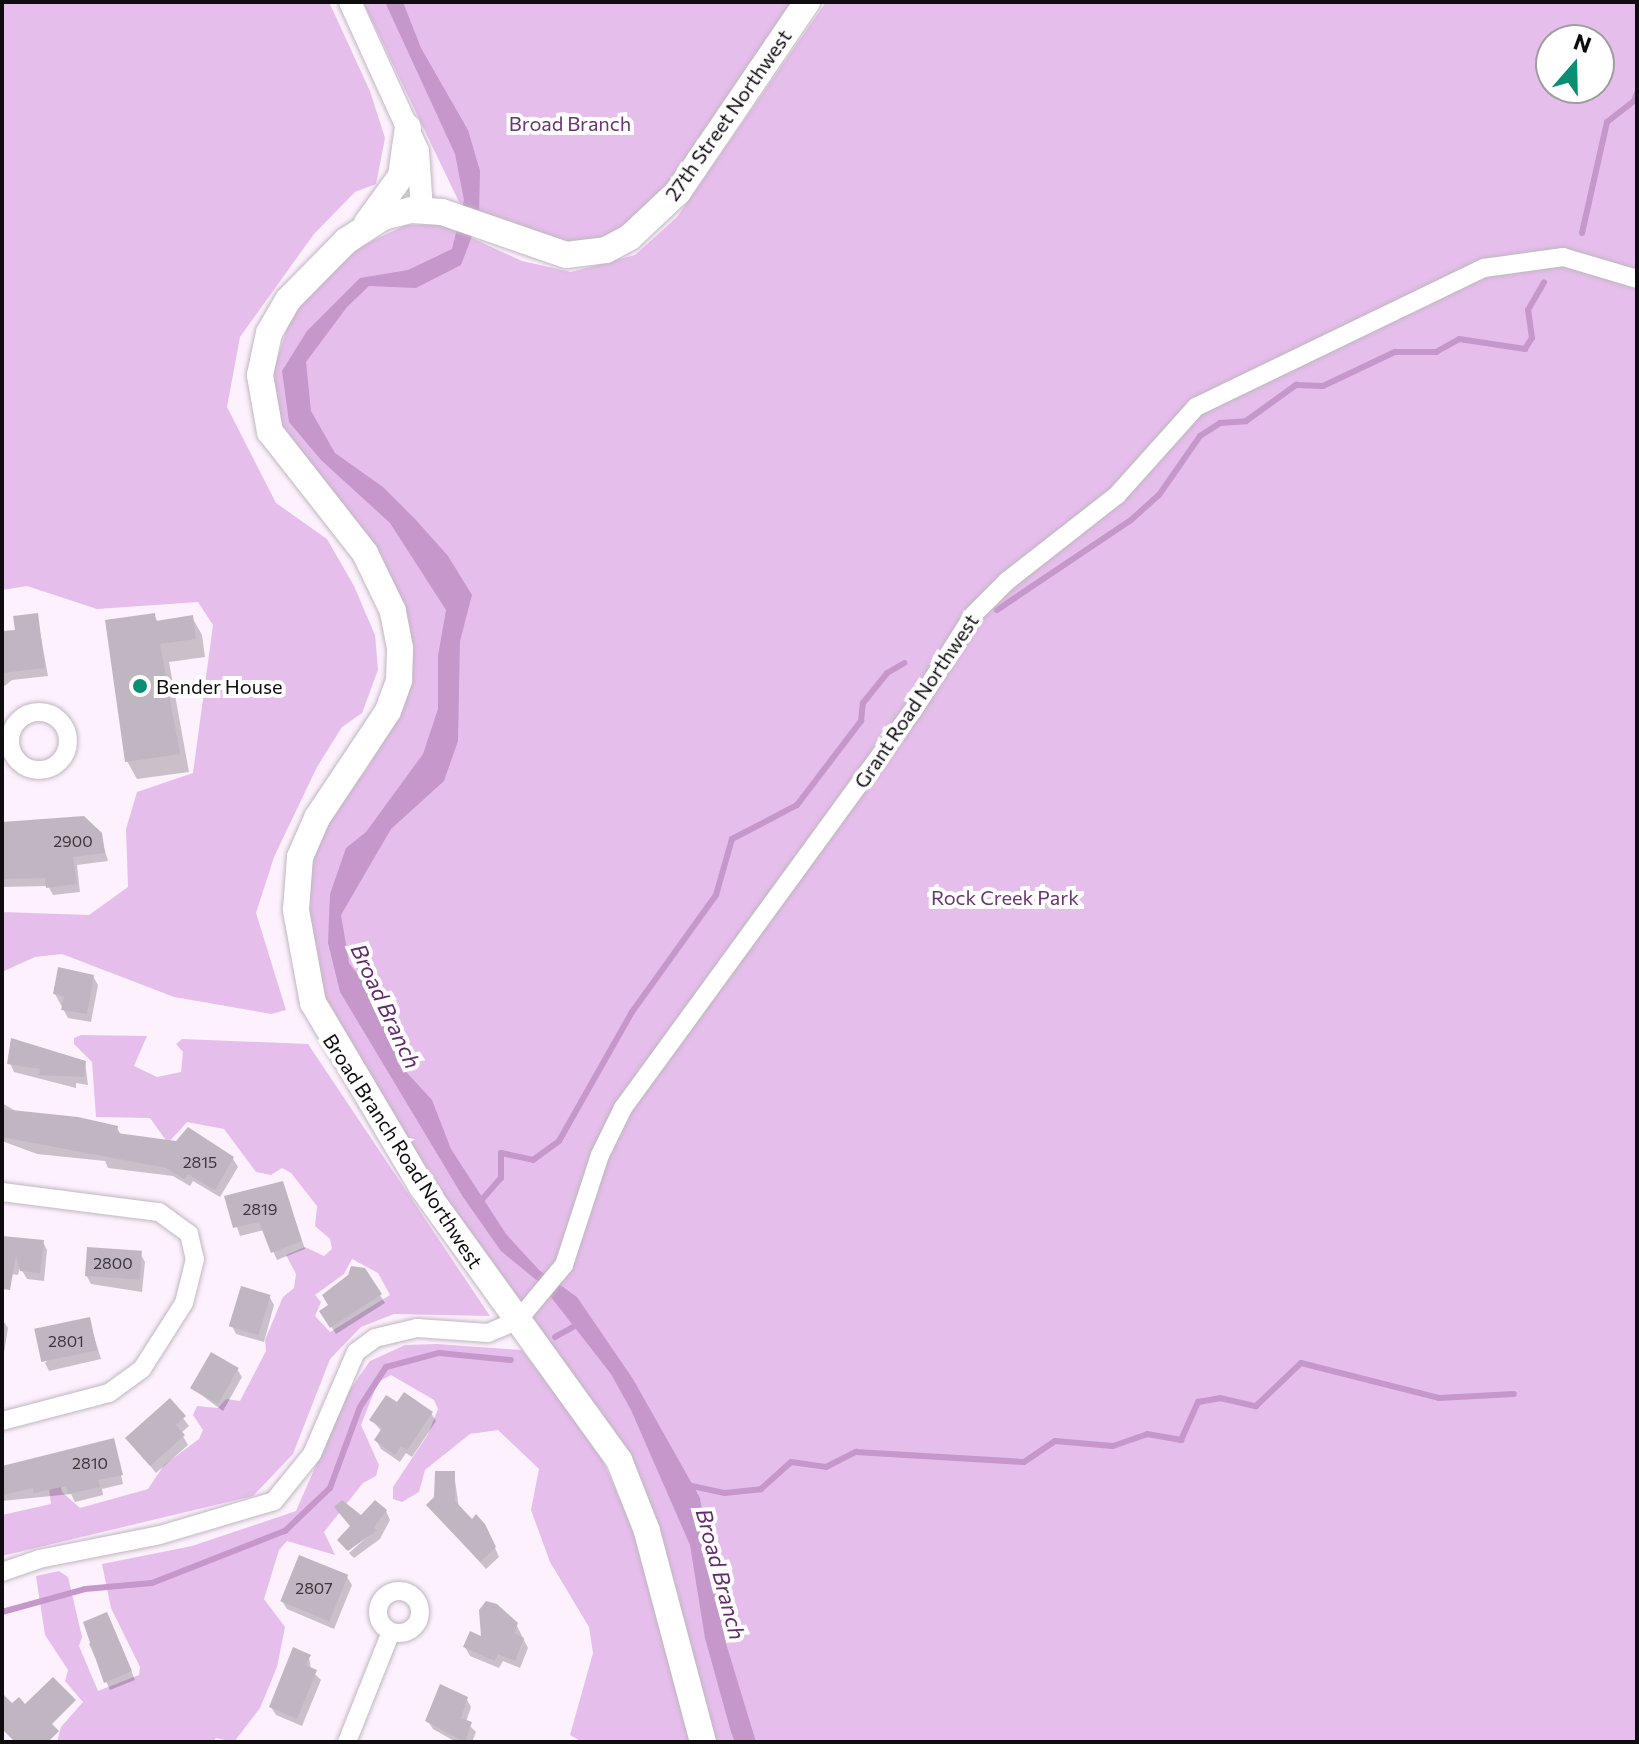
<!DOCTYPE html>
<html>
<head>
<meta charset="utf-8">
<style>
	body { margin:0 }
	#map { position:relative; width:1639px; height:1744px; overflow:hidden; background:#fcf1fd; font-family:Commissioner,sans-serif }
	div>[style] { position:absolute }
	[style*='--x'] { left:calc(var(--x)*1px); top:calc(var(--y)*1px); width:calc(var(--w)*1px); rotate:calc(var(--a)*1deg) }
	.green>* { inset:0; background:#e6beec }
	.water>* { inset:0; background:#c597cb }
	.shadow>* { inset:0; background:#0003 }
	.stream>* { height:6px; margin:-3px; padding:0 3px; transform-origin:3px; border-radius:3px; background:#c597cb }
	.building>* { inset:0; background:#c0b6c1; transform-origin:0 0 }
	.roads { filter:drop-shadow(0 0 2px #c0b6c1) drop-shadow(0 0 2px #c0b6c1) }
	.minor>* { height:18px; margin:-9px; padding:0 9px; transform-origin:9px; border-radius:9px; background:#fff }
	.minor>.ring { margin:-9px; padding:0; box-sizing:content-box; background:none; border:18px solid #fff; border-radius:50% }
	.tertiary>* { height:22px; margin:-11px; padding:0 11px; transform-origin:11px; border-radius:11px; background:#fff }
	.secondary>* { height:26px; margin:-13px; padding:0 13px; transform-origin:13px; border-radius:13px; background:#fff }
	.dots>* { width:22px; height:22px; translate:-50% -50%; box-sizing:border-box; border:4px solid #fff; border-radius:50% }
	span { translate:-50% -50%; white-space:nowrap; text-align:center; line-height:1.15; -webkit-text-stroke:8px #fff; paint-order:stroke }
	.number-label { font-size:16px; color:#3b363c }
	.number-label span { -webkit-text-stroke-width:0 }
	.street-label { font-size:20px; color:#0f0c0f }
	.park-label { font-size:20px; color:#6a3373 }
	.poi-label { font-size:20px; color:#0f0c0f }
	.left { translate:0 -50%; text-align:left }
	.water-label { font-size:22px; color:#622b6b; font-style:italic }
	.frame { position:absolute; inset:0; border:4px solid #0f0c0f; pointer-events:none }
	.north { position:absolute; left:1535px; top:24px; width:80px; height:80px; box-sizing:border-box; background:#fff; border:2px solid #9f9e9f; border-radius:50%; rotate:20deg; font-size:22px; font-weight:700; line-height:32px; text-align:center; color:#0f0c0f }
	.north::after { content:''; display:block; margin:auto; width:28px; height:36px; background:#0a8e74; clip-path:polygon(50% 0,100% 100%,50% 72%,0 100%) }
</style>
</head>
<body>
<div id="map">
	<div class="green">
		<div style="clip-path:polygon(2px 2px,329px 2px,370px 91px,385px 138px,376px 184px,355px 192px,314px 234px,240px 337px,227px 407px,276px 503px,327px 539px,354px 586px,375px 635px,378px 670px,362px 713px,342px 727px,317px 767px,274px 857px,256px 913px,286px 1010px,271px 1014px,174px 997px,62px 954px,35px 957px,2px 972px,2px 912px,89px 915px,128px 887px,126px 829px,137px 792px,193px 773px,213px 625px,198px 602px,97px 609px,27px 586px,2px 590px)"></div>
		<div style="clip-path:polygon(363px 2px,796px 2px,695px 162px,614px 241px,548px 245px,459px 202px)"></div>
		<div style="clip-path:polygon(evenodd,826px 2px,1637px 2px,1637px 1742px,713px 1742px,599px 1410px,413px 1163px,326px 1006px,306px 904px,318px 830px,366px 770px,399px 715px,400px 604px,282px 437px,269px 383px,294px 308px,361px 246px,406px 225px,441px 224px,522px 261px,571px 272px,635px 255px,677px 217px,826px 2px,1551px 40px,1599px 40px,1599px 88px,1551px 88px,1551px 40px)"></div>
		<div style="clip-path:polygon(evenodd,81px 1035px,147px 1036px,134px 1066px,157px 1077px,181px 1072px,183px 1052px,176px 1044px,182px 1039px,308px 1044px,490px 1316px,394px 1314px,361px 1327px,330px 1359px,293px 1454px,253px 1496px,2px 1556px,2px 1515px,51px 1504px,46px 1466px,55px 1463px,62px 1492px,80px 1508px,148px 1489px,164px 1465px,199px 1439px,203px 1430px,193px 1415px,197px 1406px,218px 1408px,226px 1399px,240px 1401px,266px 1351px,265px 1340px,283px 1297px,294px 1288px,296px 1274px,286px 1255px,305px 1247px,324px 1256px,332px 1249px,330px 1239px,315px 1226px,317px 1206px,291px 1173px,282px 1168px,271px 1175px,256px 1172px,224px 1129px,187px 1122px,168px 1143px,150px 1118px,96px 1117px,92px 1062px,74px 1044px,74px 1038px,81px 1035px,352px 1259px,378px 1273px,390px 1295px,330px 1332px,315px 1316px,321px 1302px,315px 1295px,344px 1274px,352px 1259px)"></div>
		<div style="clip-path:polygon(437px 1344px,522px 1350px,598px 1450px,633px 1528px,691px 1742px,582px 1742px,570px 1735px,593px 1653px,589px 1627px,550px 1562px,531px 1510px,539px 1469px,498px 1430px,470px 1434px,425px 1470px,419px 1492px,402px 1502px,393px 1499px,393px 1487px,428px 1434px,438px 1409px,434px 1400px,391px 1375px,378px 1382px,361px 1425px,379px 1465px,376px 1476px,363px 1483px,324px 1532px,335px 1555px,287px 1541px,279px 1550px,264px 1599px,285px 1627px,277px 1667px,260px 1708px,234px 1742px,216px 1738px,213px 1742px,57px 1742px,61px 1727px,83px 1702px,65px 1681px,68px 1670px,45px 1635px,36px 1576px,59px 1571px,68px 1577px,82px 1637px,79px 1646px,98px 1691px,139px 1675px,140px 1667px,111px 1608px,102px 1564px,192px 1546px,296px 1511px,347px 1394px,370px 1361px,405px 1345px)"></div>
	</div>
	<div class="water">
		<div style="clip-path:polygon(385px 2px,403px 2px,421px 48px,468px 130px,480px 171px,479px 218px,461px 265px,416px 288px,369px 286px,347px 307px,306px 362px,311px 411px,335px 453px,383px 487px,416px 520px,448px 556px,472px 595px,460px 641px,458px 741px,444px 781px,391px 829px,341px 915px,349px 963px,389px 1015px,397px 1062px,432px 1100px,451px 1149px,506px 1234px,539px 1270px,577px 1297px,633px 1379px,700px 1498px,725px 1640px,756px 1742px,735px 1742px,731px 1732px,705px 1638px,690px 1545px,631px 1410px,611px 1374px,540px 1283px,501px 1251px,463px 1197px,340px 992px,328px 943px,330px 894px,346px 848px,366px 832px,423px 754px,438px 709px,438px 656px,446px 610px,390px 523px,321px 460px,289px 422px,282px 371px,307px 331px,360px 278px,408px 270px,452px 249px,464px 200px,455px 154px)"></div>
	</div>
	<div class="shadow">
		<div style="clip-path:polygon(37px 615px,48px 676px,12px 680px,2px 688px,2px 633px,17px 632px)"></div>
		<div style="clip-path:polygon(154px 615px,158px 622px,192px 617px,202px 635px,205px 657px,169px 662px,189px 772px,137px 779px,127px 761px)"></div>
		<div style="clip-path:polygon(2px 825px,100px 834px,108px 861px,77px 865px,80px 892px,53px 895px,48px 886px,2px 887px)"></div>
		<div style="clip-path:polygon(93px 976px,98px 985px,91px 1022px,68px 1018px,55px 994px)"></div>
		<div style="clip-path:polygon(85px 1062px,88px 1085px,76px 1083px,76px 1088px,14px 1072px,10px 1063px)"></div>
		<div style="clip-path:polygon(2px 1103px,19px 1113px,117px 1128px,122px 1136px,233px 1159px,238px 1167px,220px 1197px,193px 1181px,190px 1186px,173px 1176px,108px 1168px,105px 1161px,37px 1154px,2px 1141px)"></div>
		<div style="clip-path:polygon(282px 1183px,305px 1249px,277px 1260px,264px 1230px,240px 1236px,227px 1198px)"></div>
		<div style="clip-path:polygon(2px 1238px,43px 1242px,47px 1250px,44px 1281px,27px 1279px,20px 1267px,18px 1275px,2px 1273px)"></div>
		<div style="clip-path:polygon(140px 1253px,145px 1262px,142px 1292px,91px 1284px,86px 1275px)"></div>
		<div style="clip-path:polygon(364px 1270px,385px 1303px,336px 1334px,322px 1312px)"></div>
		<div style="clip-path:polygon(269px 1296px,274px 1305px,264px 1342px,236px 1334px,232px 1326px)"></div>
		<div style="clip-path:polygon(2px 1319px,8px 1328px,2px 1365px)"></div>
		<div style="clip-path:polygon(89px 1320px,101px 1359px,49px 1371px,45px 1363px)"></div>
		<div style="clip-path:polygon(237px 1369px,242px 1377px,223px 1411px,192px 1388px)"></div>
		<div style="clip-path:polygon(170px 1401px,189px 1426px,181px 1433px,188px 1445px,156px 1473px,128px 1439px)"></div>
		<div style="clip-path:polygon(397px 1405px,431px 1413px,436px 1421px,412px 1457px,406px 1453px,400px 1462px,381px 1449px,376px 1440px,382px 1432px,372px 1420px)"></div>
		<div style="clip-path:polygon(113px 1440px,123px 1484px,102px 1489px,103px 1495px,75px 1502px,71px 1494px,2px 1501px,2px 1468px)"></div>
		<div style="clip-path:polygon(454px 1473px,459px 1508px,489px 1534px,499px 1557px,486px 1569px,429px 1505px)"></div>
		<div style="clip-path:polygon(386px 1511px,390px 1520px,380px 1539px,354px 1558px,349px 1553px,378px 1527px,346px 1550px,340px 1540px,362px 1517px)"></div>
		<div style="clip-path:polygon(347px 1577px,352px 1585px,334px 1629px,287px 1609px,282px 1601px)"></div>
		<div style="clip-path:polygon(111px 1622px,135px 1680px,110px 1690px,89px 1644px)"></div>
		<div style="clip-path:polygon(516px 1624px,528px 1648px,520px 1668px,503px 1661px,499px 1668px,470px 1656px,465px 1647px)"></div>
		<div style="clip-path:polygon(309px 1657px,311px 1670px,321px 1680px,302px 1726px,276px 1715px,271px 1707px)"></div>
		<div style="clip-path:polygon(466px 1698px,471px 1707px,466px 1722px,476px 1732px,472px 1742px,456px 1742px,433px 1729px,428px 1721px)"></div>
	</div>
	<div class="stream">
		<div style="--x:1582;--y:233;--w:114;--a:-77.3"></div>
		<div style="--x:1607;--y:122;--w:34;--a:-38"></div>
		<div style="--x:1634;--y:101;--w:9;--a:-69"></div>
		<div style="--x:997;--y:610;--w:161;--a:-33.9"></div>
		<div style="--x:1131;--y:520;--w:38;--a:-42"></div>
		<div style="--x:1159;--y:495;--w:72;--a:-55.2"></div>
		<div style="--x:1200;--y:436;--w:24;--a:-33"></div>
		<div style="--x:1220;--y:423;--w:26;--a:-4"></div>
		<div style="--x:1246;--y:421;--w:62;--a:-35.8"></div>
		<div style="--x:1296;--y:385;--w:27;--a:2"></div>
		<div style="--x:1323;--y:386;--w:80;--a:-25.3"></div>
		<div style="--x:1395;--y:352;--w:41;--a:0"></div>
		<div style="--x:1436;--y:352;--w:26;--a:-29"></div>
		<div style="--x:1459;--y:339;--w:67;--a:8.6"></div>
		<div style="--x:1525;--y:349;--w:13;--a:-58"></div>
		<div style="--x:1532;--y:338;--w:28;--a:-98"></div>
		<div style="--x:1528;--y:310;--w:32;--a:-60"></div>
		<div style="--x:479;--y:1203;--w:33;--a:-49"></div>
		<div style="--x:501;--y:1178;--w:25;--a:-90"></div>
		<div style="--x:501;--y:1153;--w:33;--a:12"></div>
		<div style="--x:533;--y:1160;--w:32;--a:-36"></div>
		<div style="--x:559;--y:1141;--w:148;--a:-60.5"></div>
		<div style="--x:632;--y:1012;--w:144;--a:-54.3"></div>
		<div style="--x:716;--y:895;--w:58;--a:-74.1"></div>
		<div style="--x:732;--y:839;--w:73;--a:-27.6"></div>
		<div style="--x:797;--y:805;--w:106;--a:-52.7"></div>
		<div style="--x:861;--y:721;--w:18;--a:-84"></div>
		<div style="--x:863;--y:703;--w:38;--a:-51"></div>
		<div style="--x:887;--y:673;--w:20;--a:-30"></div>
		<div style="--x:555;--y:1337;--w:25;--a:-29"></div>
		<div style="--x:687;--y:1485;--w:39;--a:12"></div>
		<div style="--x:725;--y:1493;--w:36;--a:-6"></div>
		<div style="--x:761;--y:1489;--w:40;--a:-42"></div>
		<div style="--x:791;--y:1462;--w:35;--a:8"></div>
		<div style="--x:826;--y:1467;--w:34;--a:-27"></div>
		<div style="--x:856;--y:1452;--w:168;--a:3.4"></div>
		<div style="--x:1024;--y:1462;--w:37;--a:-34"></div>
		<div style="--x:1055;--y:1441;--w:58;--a:4.9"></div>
		<div style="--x:1113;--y:1446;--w:36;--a:-19"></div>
		<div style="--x:1147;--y:1434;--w:35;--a:10"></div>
		<div style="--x:1181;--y:1440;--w:42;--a:-65.9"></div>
		<div style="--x:1198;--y:1402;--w:22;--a:-10"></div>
		<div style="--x:1220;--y:1398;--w:37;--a:13"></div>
		<div style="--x:1256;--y:1406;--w:62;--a:-43.7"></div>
		<div style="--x:1301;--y:1363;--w:142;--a:14.2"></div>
		<div style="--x:1439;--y:1398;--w:75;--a:-3.1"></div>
		<div style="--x:2;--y:1612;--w:86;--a:-15.5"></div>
		<div style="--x:85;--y:1589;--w:67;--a:-5.1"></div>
		<div style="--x:152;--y:1583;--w:143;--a:-21.4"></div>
		<div style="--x:285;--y:1531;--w:62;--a:-43.7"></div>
		<div style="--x:330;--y:1488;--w:86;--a:-69.7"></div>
		<div style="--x:360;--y:1407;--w:48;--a:-57"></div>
		<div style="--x:386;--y:1367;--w:55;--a:-14.8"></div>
		<div style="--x:439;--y:1353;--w:72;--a:5.6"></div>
	</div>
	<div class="building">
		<div style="clip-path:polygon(38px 613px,45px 668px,2px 673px,2px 631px,15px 630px,13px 616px)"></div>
		<div style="clip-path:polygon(155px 613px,156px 621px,193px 615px,196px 639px,160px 644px,180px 754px,125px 762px,105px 620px)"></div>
		<div style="clip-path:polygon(84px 816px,102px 833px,105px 853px,73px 857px,77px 884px,46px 888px,45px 878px,2px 879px,2px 822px)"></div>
		<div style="clip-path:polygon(58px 967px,94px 975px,87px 1014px,61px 1010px,64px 996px,53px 994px)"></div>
		<div style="clip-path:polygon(11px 1038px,86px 1061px,84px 1077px,39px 1075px,40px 1069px,7px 1064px)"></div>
		<div style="clip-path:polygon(2px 1109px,78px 1117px,118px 1126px,117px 1133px,176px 1141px,188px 1127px,234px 1157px,215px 1190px,188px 1174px,184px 1179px,166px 1168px,2px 1137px)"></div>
		<div style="clip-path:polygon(283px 1181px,302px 1241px,271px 1253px,259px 1222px,233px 1228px,224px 1196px)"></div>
		<div style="clip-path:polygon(2px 1236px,44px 1240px,40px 1273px,20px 1271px,16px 1256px,10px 1290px,2px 1289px)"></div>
		<div style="left:87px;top:1247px;width:55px;height:29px;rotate:4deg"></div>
		<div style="clip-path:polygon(351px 1266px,365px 1268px,382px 1294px,330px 1328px,319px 1311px,328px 1305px,322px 1295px,348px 1275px)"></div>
		<div style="left:241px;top:1286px;width:31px;height:42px;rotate:17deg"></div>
		<div style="left:90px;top:1317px;width:34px;height:57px;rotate:78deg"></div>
		<div style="left:211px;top:1352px;width:32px;height:42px;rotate:30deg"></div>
		<div style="clip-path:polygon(404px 1392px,433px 1412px,407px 1450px,401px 1446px,395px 1455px,374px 1440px,382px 1428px,369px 1420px,386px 1395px,397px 1402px)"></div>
		<div style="clip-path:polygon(170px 1398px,186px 1416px,176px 1425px,185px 1435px,150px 1466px,125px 1438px)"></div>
		<div style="clip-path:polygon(114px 1438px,123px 1475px,98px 1480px,100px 1487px,68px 1494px,66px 1486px,34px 1493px,33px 1488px,2px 1495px,2px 1466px)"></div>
		<div style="clip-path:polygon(435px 1471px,455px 1471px,455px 1501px,472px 1519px,476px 1514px,485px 1524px,496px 1547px,480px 1562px,426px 1505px,434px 1497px)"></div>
		<div style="clip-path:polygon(342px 1500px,361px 1515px,375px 1500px,387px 1510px,374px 1527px,377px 1530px,348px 1551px,337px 1540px,350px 1526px,334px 1507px)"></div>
		<div style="left:299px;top:1555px;width:53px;height:50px;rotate:22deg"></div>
		<div style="clip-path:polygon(486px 1601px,497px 1604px,518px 1623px,514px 1633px,524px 1638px,515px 1661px,498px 1654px,495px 1661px,463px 1647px,470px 1631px,481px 1636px,479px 1610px)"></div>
		<div style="clip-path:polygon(107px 1612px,132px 1671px,104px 1683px,83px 1622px)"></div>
		<div style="clip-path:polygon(293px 1647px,311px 1655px,305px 1665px,317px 1670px,297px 1719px,269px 1707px)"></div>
		<div style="clip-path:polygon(53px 1677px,76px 1700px,52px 1724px,59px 1731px,48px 1742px,15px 1742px,2px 1729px,2px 1693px,12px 1703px,19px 1697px,25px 1704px)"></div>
		<div style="clip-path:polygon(440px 1684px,468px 1697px,461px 1718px,472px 1722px,465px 1742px,425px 1721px)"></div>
	</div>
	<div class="roads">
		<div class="minor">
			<div class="ring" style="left:10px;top:712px;width:40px;height:40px"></div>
			<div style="--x:2;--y:1192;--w:158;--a:7.3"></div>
			<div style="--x:159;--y:1212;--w:37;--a:36"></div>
			<div style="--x:189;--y:1234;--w:26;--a:77"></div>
			<div style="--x:195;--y:1259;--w:45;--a:104"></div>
			<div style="--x:184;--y:1303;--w:78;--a:122.5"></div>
			<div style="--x:142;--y:1369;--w:41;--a:144"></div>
			<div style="--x:109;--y:1393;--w:111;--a:165.3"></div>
			<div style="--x:2;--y:1572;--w:39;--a:-19"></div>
			<div style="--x:39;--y:1559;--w:123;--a:-11.2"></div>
			<div style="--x:160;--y:1535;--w:119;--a:-16.6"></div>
			<div style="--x:274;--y:1501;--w:60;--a:-51"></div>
			<div style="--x:312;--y:1454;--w:111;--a:-66.7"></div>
			<div style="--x:356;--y:1352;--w:24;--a:-36"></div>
			<div style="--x:375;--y:1338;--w:43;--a:-13.4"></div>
			<div style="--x:417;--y:1328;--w:71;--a:4"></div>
			<div style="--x:488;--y:1333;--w:33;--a:-23"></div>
			<div style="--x:518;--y:1320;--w:72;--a:-50.1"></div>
			<div style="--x:564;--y:1265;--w:116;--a:-71.9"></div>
			<div style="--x:600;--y:1155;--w:52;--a:-63.9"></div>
			<div style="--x:623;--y:1108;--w:490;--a:-53.9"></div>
			<div style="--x:912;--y:712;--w:116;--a:-57.7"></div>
			<div style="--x:974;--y:614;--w:47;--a:-45"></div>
			<div style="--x:1007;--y:581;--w:140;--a:-38"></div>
			<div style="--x:1117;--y:495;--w:118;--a:-48.1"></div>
			<div style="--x:1196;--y:407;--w:320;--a:-25.8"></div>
			<div style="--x:1484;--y:268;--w:80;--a:-7.9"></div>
			<div style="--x:1563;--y:257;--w:77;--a:16.6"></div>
			<div class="ring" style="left:378px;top:1591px;width:24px;height:24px"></div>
			<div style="--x:347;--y:1742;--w:118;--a:-68.2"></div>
		</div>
		<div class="tertiary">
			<div style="--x:350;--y:2;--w:164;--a:65.5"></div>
			<div style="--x:418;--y:151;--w:59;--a:86.1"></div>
		</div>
		<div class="secondary">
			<div style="--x:367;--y:223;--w:58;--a:-54.1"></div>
			<div style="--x:401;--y:176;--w:49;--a:-81.9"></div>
			<div style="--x:703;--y:1742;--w:218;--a:-104.9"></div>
			<div style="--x:647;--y:1531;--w:76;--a:-111.5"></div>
			<div style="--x:619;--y:1460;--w:337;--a:-125.8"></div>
			<div style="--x:422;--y:1187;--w:214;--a:-120.6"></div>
			<div style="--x:313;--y:1003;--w:95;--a:-100.4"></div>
			<div style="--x:296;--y:910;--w:53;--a:-85.7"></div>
			<div style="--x:300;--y:857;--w:43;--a:-66.4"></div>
			<div style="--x:317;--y:818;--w:128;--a:-56.4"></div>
			<div style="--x:388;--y:711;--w:33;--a:-70"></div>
			<div style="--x:399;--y:680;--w:32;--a:-88"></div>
			<div style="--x:400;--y:648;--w:38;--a:-101"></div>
			<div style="--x:393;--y:611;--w:64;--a:-115.8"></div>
			<div style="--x:365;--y:553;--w:154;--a:-128.1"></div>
			<div style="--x:270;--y:432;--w:58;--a:-100"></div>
			<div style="--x:260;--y:375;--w:43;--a:-77.9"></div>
			<div style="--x:269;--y:333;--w:38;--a:-60"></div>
			<div style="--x:288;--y:300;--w:83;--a:-45.5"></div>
			<div style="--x:346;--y:241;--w:44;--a:-33"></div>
			<div style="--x:383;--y:217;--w:30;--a:-14"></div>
			<div style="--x:412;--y:210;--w:30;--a:4"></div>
			<div style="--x:442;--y:212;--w:131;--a:19.1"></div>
			<div style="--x:566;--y:255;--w:40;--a:-7.1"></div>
			<div style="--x:606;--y:250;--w:27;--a:-28"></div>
			<div style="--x:630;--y:237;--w:66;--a:-43.2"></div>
			<div style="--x:678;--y:192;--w:230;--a:-55.8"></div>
		</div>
	</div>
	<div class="dots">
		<div style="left:140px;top:686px;background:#0a8e74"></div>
	</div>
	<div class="number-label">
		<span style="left:73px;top:841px">2900</span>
		<span style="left:200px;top:1162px">2815</span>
		<span style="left:260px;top:1209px">2819</span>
		<span style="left:113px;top:1263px">2800</span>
		<span style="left:66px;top:1341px">2801</span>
		<span style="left:90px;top:1463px">2810</span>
		<span style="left:314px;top:1588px">2807</span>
	</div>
	<div class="street-label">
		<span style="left:728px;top:115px;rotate:-55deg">27th Street Northwest</span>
		<span style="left:916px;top:701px;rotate:-56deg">Grant Road Northwest</span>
		<span style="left:403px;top:1151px;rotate:57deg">Broad Branch Road Northwest</span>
	</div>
	<div class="park-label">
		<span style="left:570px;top:123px">Broad Branch</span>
		<span style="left:1005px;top:897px">Rock Creek Park</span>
	</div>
	<div class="poi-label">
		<span class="left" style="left:156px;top:686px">Bender House</span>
	</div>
	<div class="water-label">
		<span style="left:386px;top:1006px;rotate:65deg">Broad Branch</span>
		<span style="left:721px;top:1574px;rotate:75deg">Broad Branch</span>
	</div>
	<div class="frame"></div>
	<div class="north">N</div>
</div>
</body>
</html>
